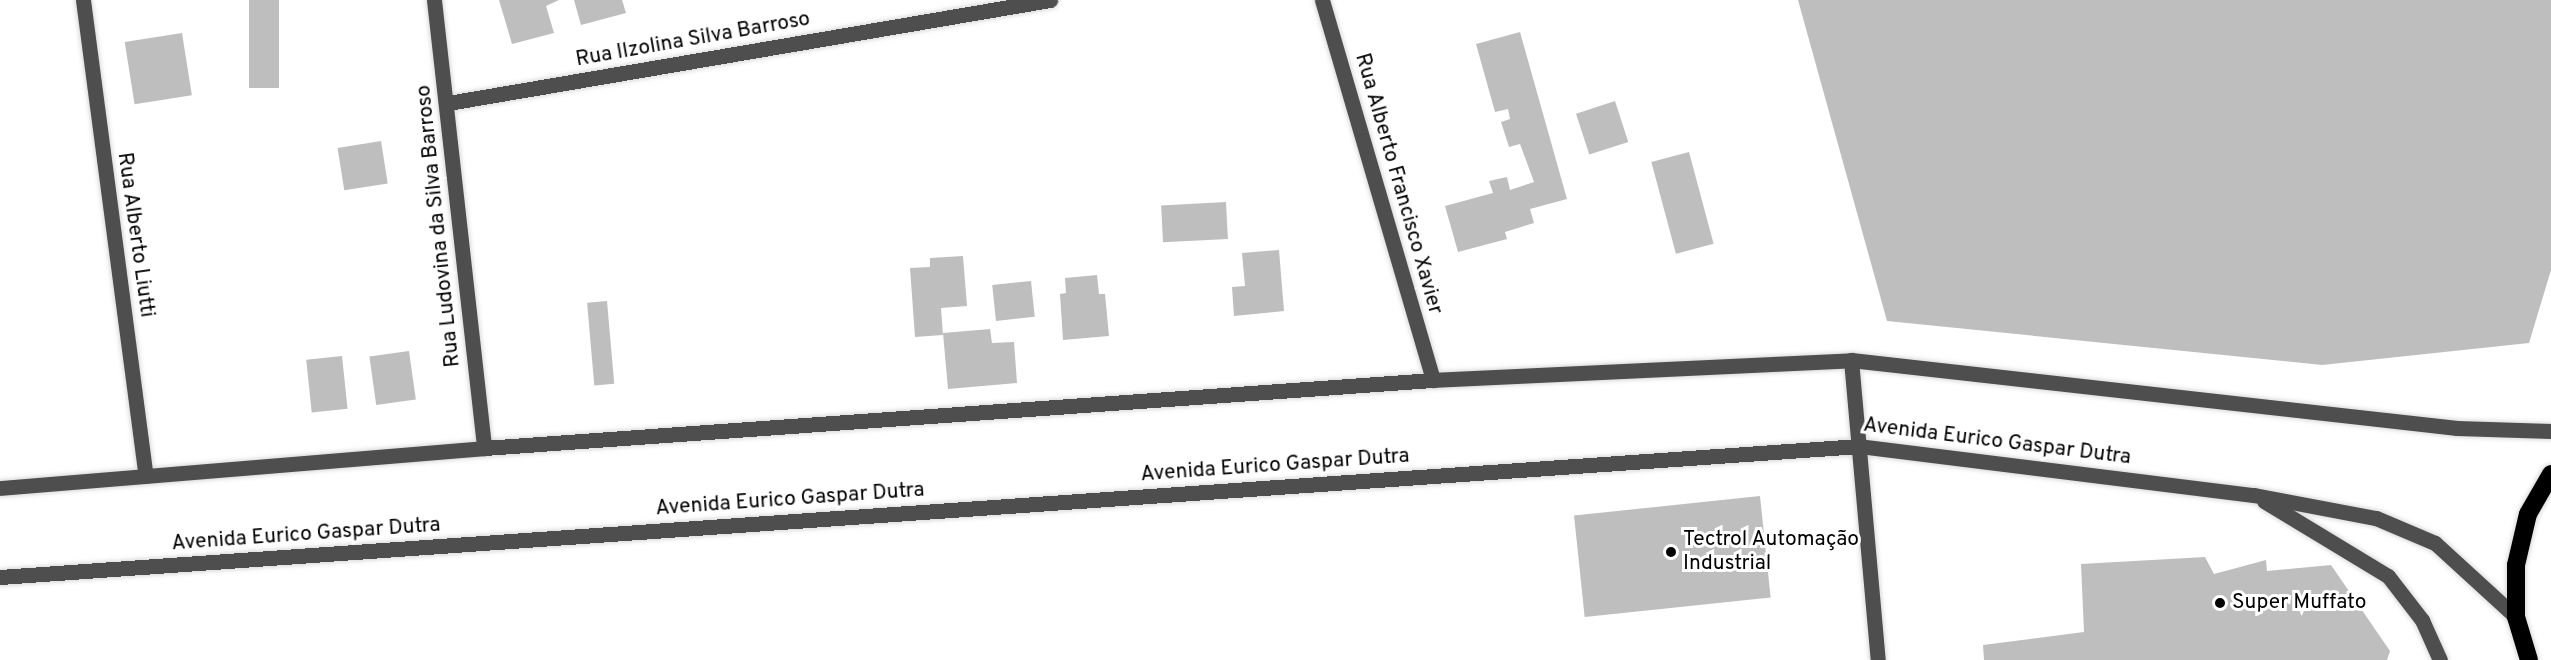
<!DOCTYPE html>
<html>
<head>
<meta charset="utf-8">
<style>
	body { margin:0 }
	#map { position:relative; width:2551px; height:660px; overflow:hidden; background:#fff; font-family:Overpass,sans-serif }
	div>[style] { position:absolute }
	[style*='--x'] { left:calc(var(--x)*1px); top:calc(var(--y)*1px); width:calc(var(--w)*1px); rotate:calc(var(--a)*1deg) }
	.building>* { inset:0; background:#bebebe; transform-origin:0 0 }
	.roads { filter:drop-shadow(0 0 2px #dbdbdb) drop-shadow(0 0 2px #dbdbdb) }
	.minor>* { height:15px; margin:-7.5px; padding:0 7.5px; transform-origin:7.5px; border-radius:7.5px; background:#4e4e4e }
	.highway>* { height:18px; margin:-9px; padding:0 9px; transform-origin:9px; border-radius:9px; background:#000 }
	.dots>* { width:16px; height:16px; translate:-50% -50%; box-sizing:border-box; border:3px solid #fff; border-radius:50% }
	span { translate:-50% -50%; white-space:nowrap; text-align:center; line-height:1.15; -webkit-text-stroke:6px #fff; paint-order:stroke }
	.street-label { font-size:21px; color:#000 }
	.poi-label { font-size:21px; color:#000 }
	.left { translate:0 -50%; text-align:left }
</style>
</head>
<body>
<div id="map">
	<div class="building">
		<div style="left:249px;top:0;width:30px;height:88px"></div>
		<div style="clip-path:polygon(499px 0,559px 0,546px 6px,554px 33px,512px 44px)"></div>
		<div style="clip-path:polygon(574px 0,622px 0,626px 13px,581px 25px)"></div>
		<div style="clip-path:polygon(1798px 0,2551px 0,2551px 270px,2529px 343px,2322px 365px,1887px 321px)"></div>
		<div style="clip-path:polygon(1520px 32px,1567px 199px,1530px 209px,1534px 223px,1505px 232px,1507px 239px,1458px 252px,1445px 206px,1493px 193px,1489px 181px,1507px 177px,1510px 190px,1534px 182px,1520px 144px,1509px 147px,1501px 122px,1510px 119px,1508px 109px,1495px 112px,1476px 44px)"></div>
		<div style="left:182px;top:33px;width:63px;height:58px;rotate:81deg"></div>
		<div style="left:1615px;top:101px;width:43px;height:41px;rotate:72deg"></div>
		<div style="left:381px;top:141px;width:43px;height:44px;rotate:81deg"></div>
		<div style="left:1689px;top:152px;width:95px;height:39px;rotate:75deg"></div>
		<div style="left:1226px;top:202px;width:37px;height:65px;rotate:87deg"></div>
		<div style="clip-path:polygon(1279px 250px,1284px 311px,1234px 316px,1232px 287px,1245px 286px,1242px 253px)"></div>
		<div style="clip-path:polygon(963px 256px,967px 306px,941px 308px,943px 335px,915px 337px,910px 268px,930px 267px,930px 258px)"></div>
		<div style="clip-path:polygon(1097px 275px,1099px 294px,1105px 294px,1109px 336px,1063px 340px,1060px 294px,1066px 293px,1065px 278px)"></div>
		<div style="left:1031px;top:281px;width:36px;height:39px;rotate:84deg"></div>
		<div style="left:607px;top:301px;width:83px;height:20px;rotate:85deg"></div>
		<div style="clip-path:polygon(990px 329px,992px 343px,1014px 342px,1017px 383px,948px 389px,943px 333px)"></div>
		<div style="left:409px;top:351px;width:49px;height:40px;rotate:82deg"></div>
		<div style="left:342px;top:356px;width:53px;height:36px;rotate:84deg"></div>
		<div style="left:1760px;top:496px;width:102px;height:187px;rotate:84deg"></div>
		<div style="clip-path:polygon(2205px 557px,2214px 574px,2266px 560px,2267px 571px,2331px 565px,2390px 651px,2387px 660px,1984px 660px,1983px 645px,2084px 632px,2081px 564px)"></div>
	</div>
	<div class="roads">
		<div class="minor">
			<div style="--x:83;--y:0;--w:480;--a:82.5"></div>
			<div style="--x:434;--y:0;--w:451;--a:83.6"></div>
			<div style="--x:1322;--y:0;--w:396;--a:73.7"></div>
			<div style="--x:448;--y:103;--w:611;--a:-9.71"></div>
			<div style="--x:1851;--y:360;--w:301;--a:84.9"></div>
			<div style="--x:0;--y:488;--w:486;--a:-4.7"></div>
			<div style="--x:484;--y:448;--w:951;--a:-4.1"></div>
			<div style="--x:1433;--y:380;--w:418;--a:-2.7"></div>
			<div style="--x:1851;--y:360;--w:610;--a:6.4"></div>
			<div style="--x:2457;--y:428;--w:94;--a:1.8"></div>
			<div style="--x:2264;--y:501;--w:145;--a:31.2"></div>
			<div style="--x:2388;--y:576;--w:56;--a:52.3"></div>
			<div style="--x:2422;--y:620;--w:44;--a:65.8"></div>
			<div style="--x:0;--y:577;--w:1864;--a:-4.03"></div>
			<div style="--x:1859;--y:446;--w:398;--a:7.1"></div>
			<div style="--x:2254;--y:495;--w:124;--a:10.7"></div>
			<div style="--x:2376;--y:518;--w:64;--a:23"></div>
			<div style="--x:2435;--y:543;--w:110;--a:42.4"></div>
		</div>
		<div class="highway">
			<div style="--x:2529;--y:660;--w:45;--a:-106.8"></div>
			<div style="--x:2516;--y:617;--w:52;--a:-90"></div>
			<div style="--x:2516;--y:565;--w:52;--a:-76.8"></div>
			<div style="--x:2528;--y:514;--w:46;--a:-60.1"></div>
		</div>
	</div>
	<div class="dots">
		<div style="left:1671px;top:552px;background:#000"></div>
		<div style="left:2220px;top:603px;background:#000"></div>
	</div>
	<div class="street-label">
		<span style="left:693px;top:40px;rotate:-10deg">Rua Ilzolina Silva Barroso</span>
		<span style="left:1398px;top:184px;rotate:74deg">Rua Alberto Francisco Xavier</span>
		<span style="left:439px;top:226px;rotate:-96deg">Rua Ludovina da Silva Barroso</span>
		<span style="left:135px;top:235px;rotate:82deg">Rua Alberto Liutti</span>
		<span style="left:1997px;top:442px;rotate:7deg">Avenida Eurico Gaspar Dutra</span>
		<span style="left:1275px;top:466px;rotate:-4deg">Avenida Eurico Gaspar Dutra</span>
		<span style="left:790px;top:500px;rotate:-4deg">Avenida Eurico Gaspar Dutra</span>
		<span style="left:306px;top:535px;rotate:-4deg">Avenida Eurico Gaspar Dutra</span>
	</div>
	<div class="poi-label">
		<span class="left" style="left:1683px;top:552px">Tectrol Automação<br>Industrial</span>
		<span class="left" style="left:2232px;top:603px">Super Muffato</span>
	</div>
</div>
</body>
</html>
